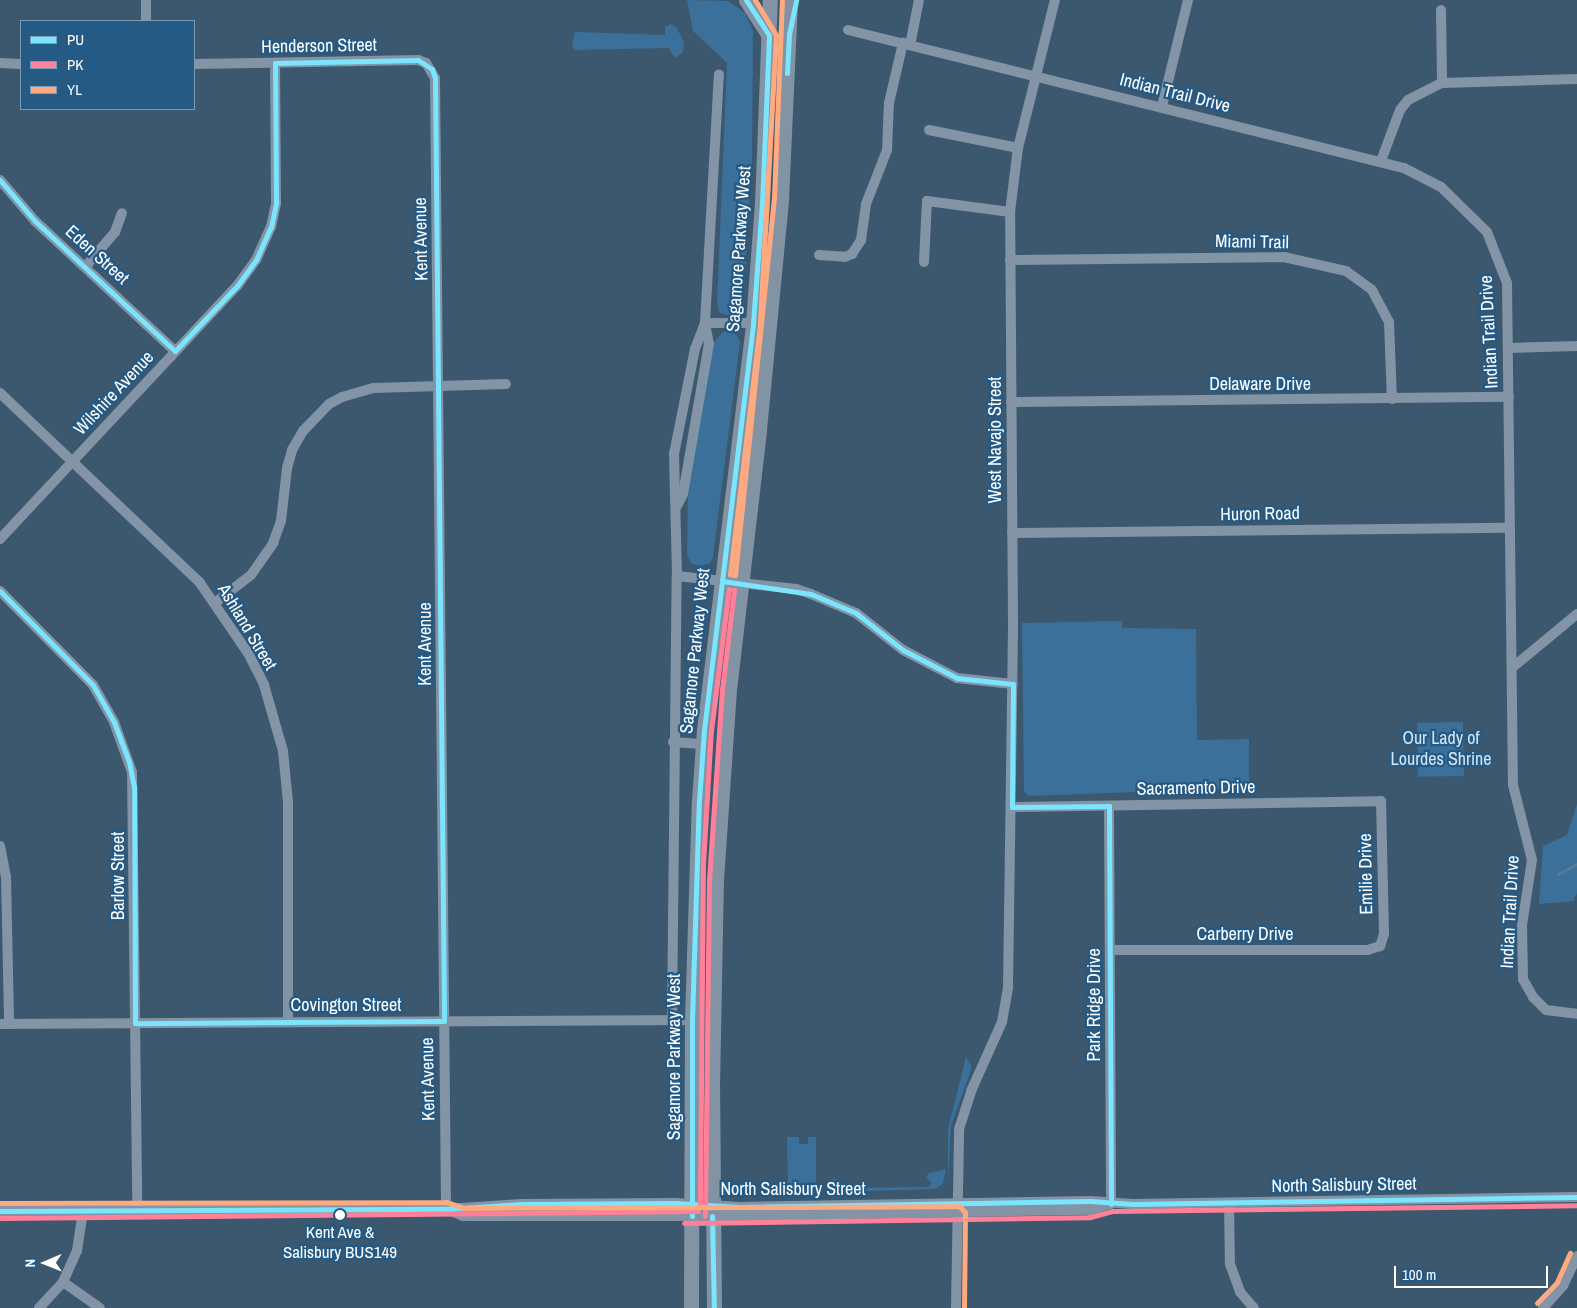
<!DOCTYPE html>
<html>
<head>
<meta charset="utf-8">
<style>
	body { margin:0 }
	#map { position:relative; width:1577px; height:1308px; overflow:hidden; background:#3b586f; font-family:"Archivo Narrow",sans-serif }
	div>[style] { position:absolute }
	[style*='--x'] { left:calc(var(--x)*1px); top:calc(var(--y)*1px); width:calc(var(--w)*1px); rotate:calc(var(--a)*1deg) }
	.green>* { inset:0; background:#3a709a; transform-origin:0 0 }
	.stream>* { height:3px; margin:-1.5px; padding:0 1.5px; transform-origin:1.5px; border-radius:1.5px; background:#567b97 }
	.minor>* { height:10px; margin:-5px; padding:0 5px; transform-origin:5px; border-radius:5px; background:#8294a5 }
	.highway>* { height:15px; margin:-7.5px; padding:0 7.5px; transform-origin:7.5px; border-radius:7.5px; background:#8294a4 }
	.bus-1>* { height:5px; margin:-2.5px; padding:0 2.5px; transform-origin:2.5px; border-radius:2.5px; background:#7ae5fd }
	.bus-2>* { height:5px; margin:-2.5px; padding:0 2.5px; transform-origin:2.5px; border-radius:2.5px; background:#ff8098 }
	.bus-3>* { height:5px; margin:-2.5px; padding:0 2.5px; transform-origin:2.5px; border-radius:2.5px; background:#ffa980 }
	.dots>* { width:14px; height:14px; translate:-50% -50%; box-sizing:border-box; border:2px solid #255a85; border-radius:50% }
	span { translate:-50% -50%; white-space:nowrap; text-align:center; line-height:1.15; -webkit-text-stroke:4.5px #255a85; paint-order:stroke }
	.bus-label { font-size:17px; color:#fff }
	.street-label { font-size:18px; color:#fff }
	.park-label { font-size:18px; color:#d3e7f6 }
	.legend { position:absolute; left:20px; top:20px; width:175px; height:90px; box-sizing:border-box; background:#255a85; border:1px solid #7c9cb6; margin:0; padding:6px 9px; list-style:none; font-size:15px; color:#fff }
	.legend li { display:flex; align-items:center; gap:10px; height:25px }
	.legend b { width:25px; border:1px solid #7c9cb6 }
	.north { position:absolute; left:20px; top:1238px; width:50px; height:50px; -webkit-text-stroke:4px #255a85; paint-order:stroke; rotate:269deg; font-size:14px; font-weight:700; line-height:20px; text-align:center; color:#fff }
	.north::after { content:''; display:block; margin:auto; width:18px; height:22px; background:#fff; clip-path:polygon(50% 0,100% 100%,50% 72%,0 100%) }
	.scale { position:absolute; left:1394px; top:1266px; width:154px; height:22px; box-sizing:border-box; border:2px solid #fff; border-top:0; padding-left:6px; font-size:15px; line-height:18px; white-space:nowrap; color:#fff; -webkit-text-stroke:4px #255a85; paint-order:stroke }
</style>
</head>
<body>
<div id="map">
	<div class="green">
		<div style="clip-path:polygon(687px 0,728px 1px,745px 13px,753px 31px,752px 159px,743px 306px,731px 316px,720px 313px,717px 304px,727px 63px,693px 31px)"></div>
		<div style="clip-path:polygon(671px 24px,677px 28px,684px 43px,683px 52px,675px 58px,669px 48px,574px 50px,572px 45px,575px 32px,665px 35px,665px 27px)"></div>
		<div style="clip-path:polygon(724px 331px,737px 335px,740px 342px,713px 557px,710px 563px,699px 566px,691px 563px,687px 555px,688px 483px,713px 343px)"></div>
		<div style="clip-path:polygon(1122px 621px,1122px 628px,1196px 629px,1197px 740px,1249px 739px,1249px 788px,1029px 796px,1024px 791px,1022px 623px)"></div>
		<div style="left:1463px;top:722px;width:54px;height:46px;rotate:89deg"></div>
		<div style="clip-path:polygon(1577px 804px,1577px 893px,1573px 901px,1539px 904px,1543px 846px,1567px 835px)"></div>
		<div style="clip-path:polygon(966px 1057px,972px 1067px,951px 1126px,948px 1183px,948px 1129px)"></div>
		<div style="clip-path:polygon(787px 1137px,799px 1137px,799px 1144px,808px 1144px,808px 1137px,816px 1137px,816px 1192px,788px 1192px)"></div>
		<div style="clip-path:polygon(946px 1169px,943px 1184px,934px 1189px,831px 1192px,829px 1188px,834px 1178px,846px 1188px,929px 1187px,932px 1183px,926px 1177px,929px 1173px)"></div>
	</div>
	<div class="stream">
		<div style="--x:1558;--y:874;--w:21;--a:-28"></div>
	</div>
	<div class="minor">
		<div style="--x:146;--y:0;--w:21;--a:90"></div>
		<div style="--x:1441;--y:10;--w:73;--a:89.2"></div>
		<div style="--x:848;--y:30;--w:573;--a:13.94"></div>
		<div style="--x:1404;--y:168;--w:42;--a:27.2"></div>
		<div style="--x:1441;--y:187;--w:64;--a:44.4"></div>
		<div style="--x:1487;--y:232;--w:55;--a:68.6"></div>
		<div style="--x:1507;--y:283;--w:502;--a:89.32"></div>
		<div style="--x:1513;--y:785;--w:77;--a:75.8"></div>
		<div style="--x:1532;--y:860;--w:66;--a:98.7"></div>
		<div style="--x:1522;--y:925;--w:54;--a:88.9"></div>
		<div style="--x:1523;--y:979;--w:21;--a:61"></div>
		<div style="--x:1533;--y:997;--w:18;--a:45"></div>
		<div style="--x:1546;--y:1010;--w:31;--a:7"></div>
		<div style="--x:910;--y:45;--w:46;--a:-78.7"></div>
		<div style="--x:0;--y:63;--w:21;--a:3"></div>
		<div style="--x:194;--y:64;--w:224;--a:-1"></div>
		<div style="--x:418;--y:60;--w:9;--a:21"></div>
		<div style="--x:426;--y:63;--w:17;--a:59"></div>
		<div style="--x:435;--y:78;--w:1131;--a:89.44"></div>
		<div style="--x:1162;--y:106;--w:109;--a:-76.2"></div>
		<div style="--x:929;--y:130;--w:91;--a:11.4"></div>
		<div style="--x:1381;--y:161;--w:54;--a:-69.6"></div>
		<div style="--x:1400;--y:110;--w:13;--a:-51"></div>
		<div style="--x:1408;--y:100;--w:38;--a:-27"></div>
		<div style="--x:1442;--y:83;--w:135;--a:-1.7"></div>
		<div style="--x:0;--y:180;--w:54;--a:49.5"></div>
		<div style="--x:35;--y:221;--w:191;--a:42.9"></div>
		<div style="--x:819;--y:255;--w:26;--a:4"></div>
		<div style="--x:845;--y:257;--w:8;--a:-23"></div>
		<div style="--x:852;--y:254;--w:17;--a:-57"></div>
		<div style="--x:861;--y:240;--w:36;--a:-82"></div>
		<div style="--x:866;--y:204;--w:58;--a:-68.7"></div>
		<div style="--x:887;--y:150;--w:47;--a:-87.6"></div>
		<div style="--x:889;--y:103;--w:62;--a:-76.9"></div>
		<div style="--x:1010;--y:260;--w:274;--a:-0.6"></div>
		<div style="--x:1284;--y:257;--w:64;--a:12.7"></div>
		<div style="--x:1346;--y:271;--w:32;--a:36"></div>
		<div style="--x:1372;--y:290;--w:36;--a:62"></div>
		<div style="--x:1389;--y:322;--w:77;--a:87.8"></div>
		<div style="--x:924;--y:262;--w:61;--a:-87.2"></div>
		<div style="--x:927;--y:201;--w:84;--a:7.5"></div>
		<div style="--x:86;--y:266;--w:45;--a:-49.5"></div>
		<div style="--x:115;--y:232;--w:20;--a:-70"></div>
		<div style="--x:705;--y:323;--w:48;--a:0"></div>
		<div style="--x:1509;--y:348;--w:68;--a:-1.7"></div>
		<div style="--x:0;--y:393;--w:276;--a:43.5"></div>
		<div style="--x:200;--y:583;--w:85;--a:55.6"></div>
		<div style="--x:248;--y:653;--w:36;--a:63"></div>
		<div style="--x:264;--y:685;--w:69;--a:73.9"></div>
		<div style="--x:283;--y:751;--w:51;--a:84.4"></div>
		<div style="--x:288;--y:802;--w:220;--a:90"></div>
		<div style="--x:1011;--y:402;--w:498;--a:-0.6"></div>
		<div style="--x:677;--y:506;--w:13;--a:-63"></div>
		<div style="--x:683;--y:494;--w:152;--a:-80.2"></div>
		<div style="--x:709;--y:344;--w:21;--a:-101"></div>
		<div style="--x:705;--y:323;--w:249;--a:-86.8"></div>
		<div style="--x:1012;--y:533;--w:497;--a:-0.6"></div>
		<div style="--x:0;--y:539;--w:347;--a:-46.9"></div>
		<div style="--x:237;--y:286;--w:32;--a:-54"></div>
		<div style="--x:256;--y:260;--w:36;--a:-66"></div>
		<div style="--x:271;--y:227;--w:25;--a:-78"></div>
		<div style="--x:276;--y:203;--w:140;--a:-90.4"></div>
		<div style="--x:677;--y:576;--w:120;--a:6.2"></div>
		<div style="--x:796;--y:589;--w:16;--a:18"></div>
		<div style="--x:811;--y:594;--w:49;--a:22.9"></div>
		<div style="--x:856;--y:613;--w:60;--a:38.2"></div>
		<div style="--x:903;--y:650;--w:61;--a:27.4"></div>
		<div style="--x:957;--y:678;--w:56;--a:6.1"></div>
		<div style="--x:0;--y:591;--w:132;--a:45.3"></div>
		<div style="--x:93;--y:685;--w:43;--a:60.4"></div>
		<div style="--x:114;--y:722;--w:53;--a:70.2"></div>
		<div style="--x:132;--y:772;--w:436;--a:89.3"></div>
		<div style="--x:216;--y:602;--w:44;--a:-37.6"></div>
		<div style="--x:251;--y:575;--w:39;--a:-55"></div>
		<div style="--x:273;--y:543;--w:23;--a:-70"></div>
		<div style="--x:281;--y:521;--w:53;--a:-83.5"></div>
		<div style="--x:287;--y:468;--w:19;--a:-74"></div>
		<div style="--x:292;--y:450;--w:22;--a:-60"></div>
		<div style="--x:303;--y:431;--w:37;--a:-46"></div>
		<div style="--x:329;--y:404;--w:15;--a:-28"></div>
		<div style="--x:342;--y:397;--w:33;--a:-16"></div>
		<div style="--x:374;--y:388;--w:132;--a:-1.7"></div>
		<div style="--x:1513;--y:667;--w:83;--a:-39.6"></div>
		<div style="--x:673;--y:742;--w:31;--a:4"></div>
		<div style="--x:1109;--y:806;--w:398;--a:89.7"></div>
		<div style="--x:1012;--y:807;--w:369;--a:-0.9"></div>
		<div style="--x:1381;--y:801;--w:133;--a:88.7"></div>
		<div style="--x:1384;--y:934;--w:13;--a:108"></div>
		<div style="--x:1380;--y:946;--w:13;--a:162"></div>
		<div style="--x:1368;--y:950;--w:258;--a:180"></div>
		<div style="--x:0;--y:846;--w:31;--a:79"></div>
		<div style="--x:6;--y:876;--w:148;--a:88.8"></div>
		<div style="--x:672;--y:1020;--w:444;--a:-89.4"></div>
		<div style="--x:677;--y:576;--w:122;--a:-91.4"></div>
		<div style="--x:674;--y:454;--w:107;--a:-78.7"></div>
		<div style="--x:695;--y:349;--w:28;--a:-69"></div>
		<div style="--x:0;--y:1024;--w:692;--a:-0.33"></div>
		<div style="--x:1229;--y:1203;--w:61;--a:89.1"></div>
		<div style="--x:1230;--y:1264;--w:30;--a:70"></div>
		<div style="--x:1240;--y:1292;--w:21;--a:49"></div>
		<div style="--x:447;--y:1209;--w:17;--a:24"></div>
		<div style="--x:463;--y:1216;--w:271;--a:0"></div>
		<div style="--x:734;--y:1216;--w:356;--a:-1"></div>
		<div style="--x:1090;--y:1210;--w:19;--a:-16"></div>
		<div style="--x:0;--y:1211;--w:446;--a:-0.3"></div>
		<div style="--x:446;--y:1209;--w:76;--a:-3.8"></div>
		<div style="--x:522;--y:1204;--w:153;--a:-0.4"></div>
		<div style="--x:675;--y:1203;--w:65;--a:3.5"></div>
		<div style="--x:740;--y:1207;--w:350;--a:-1"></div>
		<div style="--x:1090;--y:1201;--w:43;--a:4"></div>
		<div style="--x:1133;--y:1204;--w:444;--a:-0.9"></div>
		<div style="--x:63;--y:1282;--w:45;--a:35.1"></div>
		<div style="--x:39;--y:1308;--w:35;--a:-47"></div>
		<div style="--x:63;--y:1282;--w:34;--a:-66"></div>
		<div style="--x:77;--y:1251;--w:40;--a:-81.5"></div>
		<div style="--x:956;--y:1308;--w:179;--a:-89"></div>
		<div style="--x:959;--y:1129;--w:40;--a:-72"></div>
		<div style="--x:971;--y:1091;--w:76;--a:-65.8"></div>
		<div style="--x:1002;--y:1022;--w:36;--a:-80"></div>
		<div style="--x:1008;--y:987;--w:364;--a:-89.2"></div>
		<div style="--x:1013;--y:623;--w:411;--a:-90.4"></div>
		<div style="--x:1010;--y:212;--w:64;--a:-82.9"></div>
		<div style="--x:1018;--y:148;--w:153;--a:-76"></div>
		<div style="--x:1543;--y:1308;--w:30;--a:-48"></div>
		<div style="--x:1563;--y:1286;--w:33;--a:-65"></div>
	</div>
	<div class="highway">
		<div style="--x:746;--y:0;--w:40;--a:57.1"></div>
		<div style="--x:691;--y:1308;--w:288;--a:-89.8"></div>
		<div style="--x:692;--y:1020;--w:219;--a:-88.2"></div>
		<div style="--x:699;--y:801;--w:71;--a:-86"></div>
		<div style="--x:704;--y:730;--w:410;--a:-83.1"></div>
		<div style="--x:753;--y:323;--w:119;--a:-85.7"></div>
		<div style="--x:762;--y:204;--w:204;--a:-87.8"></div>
		<div style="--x:714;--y:1308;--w:222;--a:-90.5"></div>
		<div style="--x:712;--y:1086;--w:206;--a:-88.9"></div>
		<div style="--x:716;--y:880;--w:190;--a:-86.1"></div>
		<div style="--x:729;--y:690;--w:263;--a:-83.4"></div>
		<div style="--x:759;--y:429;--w:231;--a:-84.5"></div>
		<div style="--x:781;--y:199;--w:199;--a:-87.4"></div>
	</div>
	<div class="bus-1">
		<div style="--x:787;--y:73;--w:39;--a:-87"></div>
		<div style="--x:789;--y:34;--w:35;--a:-78"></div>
		<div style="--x:0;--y:180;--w:54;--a:49.5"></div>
		<div style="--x:35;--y:221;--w:191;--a:42.9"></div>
		<div style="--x:175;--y:351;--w:90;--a:-46.4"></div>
		<div style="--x:237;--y:286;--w:32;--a:-54"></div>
		<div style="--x:256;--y:260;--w:36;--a:-66"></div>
		<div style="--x:271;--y:227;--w:25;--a:-78"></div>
		<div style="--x:276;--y:203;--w:140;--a:-90.4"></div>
		<div style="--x:275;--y:63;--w:143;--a:-1.2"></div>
		<div style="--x:418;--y:60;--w:17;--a:33"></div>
		<div style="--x:432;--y:69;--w:9;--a:72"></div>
		<div style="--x:435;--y:78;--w:943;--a:89.45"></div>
		<div style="--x:444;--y:1021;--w:309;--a:179.6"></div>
		<div style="--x:135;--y:1023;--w:236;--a:-90.2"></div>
		<div style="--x:134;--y:787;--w:25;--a:-101"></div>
		<div style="--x:129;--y:762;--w:43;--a:-110.6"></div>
		<div style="--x:114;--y:722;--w:43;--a:-119.6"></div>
		<div style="--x:93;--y:685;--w:132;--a:-134.7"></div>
		<div style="--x:722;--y:581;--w:90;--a:8.3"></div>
		<div style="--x:811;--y:594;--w:49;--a:22.9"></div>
		<div style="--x:856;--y:613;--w:60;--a:38.2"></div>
		<div style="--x:903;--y:650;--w:61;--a:27.4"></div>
		<div style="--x:957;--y:678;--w:56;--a:6.1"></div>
		<div style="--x:1013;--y:684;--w:123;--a:90.5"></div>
		<div style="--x:1012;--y:807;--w:97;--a:-0.6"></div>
		<div style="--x:1109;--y:806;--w:398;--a:89.7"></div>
		<div style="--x:0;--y:1211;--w:446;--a:-0.3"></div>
		<div style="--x:446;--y:1209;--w:76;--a:-3.8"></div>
		<div style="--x:522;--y:1204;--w:153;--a:-0.4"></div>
		<div style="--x:675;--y:1203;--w:65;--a:3.5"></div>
		<div style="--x:740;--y:1207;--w:350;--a:-1"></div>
		<div style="--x:1090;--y:1201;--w:43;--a:4"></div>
		<div style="--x:1133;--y:1204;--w:444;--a:-0.9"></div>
		<div style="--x:692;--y:1216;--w:196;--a:-90"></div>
		<div style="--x:692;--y:1020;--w:219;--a:-88.2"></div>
		<div style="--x:699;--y:801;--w:71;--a:-86"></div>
		<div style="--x:704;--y:730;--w:410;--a:-83.1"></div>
		<div style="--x:753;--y:323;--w:119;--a:-85.7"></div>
		<div style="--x:762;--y:204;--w:169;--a:-87.6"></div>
		<div style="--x:769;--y:35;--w:42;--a:-123.3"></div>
		<div style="--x:712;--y:1216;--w:92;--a:88.8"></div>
	</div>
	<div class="bus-2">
		<div style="--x:0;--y:1218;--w:698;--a:-0.57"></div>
		<div style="--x:698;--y:1211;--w:6;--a:-72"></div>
		<div style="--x:700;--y:1205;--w:341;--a:-89.5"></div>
		<div style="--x:703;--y:864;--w:133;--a:-86.6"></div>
		<div style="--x:711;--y:731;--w:143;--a:-82.8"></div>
		<div style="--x:729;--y:589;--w:5;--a:11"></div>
		<div style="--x:734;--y:590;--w:100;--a:96.9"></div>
		<div style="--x:722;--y:689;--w:191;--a:93.9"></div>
		<div style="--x:709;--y:880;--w:336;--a:90.7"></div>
		<div style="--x:684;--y:1223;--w:406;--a:-0.8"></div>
		<div style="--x:1090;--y:1217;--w:23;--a:-15"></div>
		<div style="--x:1112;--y:1211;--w:465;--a:-0.7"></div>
	</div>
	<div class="bus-3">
		<div style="--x:755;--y:0;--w:41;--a:59"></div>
		<div style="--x:776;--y:35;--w:289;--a:93.2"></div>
		<div style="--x:760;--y:324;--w:252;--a:96.8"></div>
		<div style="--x:730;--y:574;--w:5;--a:11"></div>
		<div style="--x:735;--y:575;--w:379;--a:-84.1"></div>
		<div style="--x:774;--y:198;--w:198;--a:-87.7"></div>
		<div style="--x:0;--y:1203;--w:446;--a:-0.1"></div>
		<div style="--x:446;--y:1202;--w:19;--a:18"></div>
		<div style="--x:464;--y:1208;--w:495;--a:-0.2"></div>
		<div style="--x:959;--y:1206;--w:8;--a:45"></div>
		<div style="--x:965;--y:1212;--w:96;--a:90.6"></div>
		<div style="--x:1537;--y:1303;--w:29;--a:-46"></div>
		<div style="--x:1557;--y:1282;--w:32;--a:-66"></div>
	</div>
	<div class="dots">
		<div style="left:340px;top:1215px;background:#fff"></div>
	</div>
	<div class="bus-label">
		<span style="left:340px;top:1242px">Kent Ave &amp;<br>Salisbury BUS149</span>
	</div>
	<div class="street-label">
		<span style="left:319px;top:46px;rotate:-1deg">Henderson Street</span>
		<span style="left:1175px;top:93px;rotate:14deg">Indian Trail Drive</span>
		<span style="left:421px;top:239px;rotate:-91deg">Kent Avenue</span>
		<span style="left:1252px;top:242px;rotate:1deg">Miami Trail</span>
		<span style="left:739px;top:249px;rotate:-86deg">Sagamore Parkway West</span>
		<span style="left:97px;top:255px;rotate:42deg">Eden Street</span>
		<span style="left:1489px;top:332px;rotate:-93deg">Indian Trail Drive</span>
		<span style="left:1260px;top:384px">Delaware Drive</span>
		<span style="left:114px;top:393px;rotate:-47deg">Wilshire Avenue</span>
		<span style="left:995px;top:440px;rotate:-90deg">West Navajo Street</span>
		<span style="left:1260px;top:514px;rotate:-1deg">Huron Road</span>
		<span style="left:247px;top:627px;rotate:59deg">Ashland Street</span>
		<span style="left:425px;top:644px;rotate:-90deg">Kent Avenue</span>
		<span style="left:695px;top:651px;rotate:-84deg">Sagamore Parkway West</span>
		<span style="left:1196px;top:788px;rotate:-1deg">Sacramento Drive</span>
		<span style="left:1366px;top:874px;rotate:-91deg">Emilie Drive</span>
		<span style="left:118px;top:876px;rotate:-90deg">Barlow Street</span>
		<span style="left:1510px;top:912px;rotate:-87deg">Indian Trail Drive</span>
		<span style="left:1245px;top:934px">Carberry Drive</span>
		<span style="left:346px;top:1005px">Covington Street</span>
		<span style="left:1094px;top:1005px;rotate:-90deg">Park Ridge Drive</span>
		<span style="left:674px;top:1057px;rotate:-90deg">Sagamore Parkway West</span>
		<span style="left:428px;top:1079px;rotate:-91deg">Kent Avenue</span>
		<span style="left:1344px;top:1185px;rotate:-1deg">North Salisbury Street</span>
		<span style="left:793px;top:1189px">North Salisbury Street</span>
	</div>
	<div class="park-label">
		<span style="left:1441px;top:749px">Our Lady of<br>Lourdes Shrine</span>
	</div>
	<ul class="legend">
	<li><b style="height:6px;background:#7ae5fd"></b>PU</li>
	<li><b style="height:6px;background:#ff8098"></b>PK</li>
	<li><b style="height:6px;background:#ffa980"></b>YL</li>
	</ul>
	<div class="north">N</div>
	<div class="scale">100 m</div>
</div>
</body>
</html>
